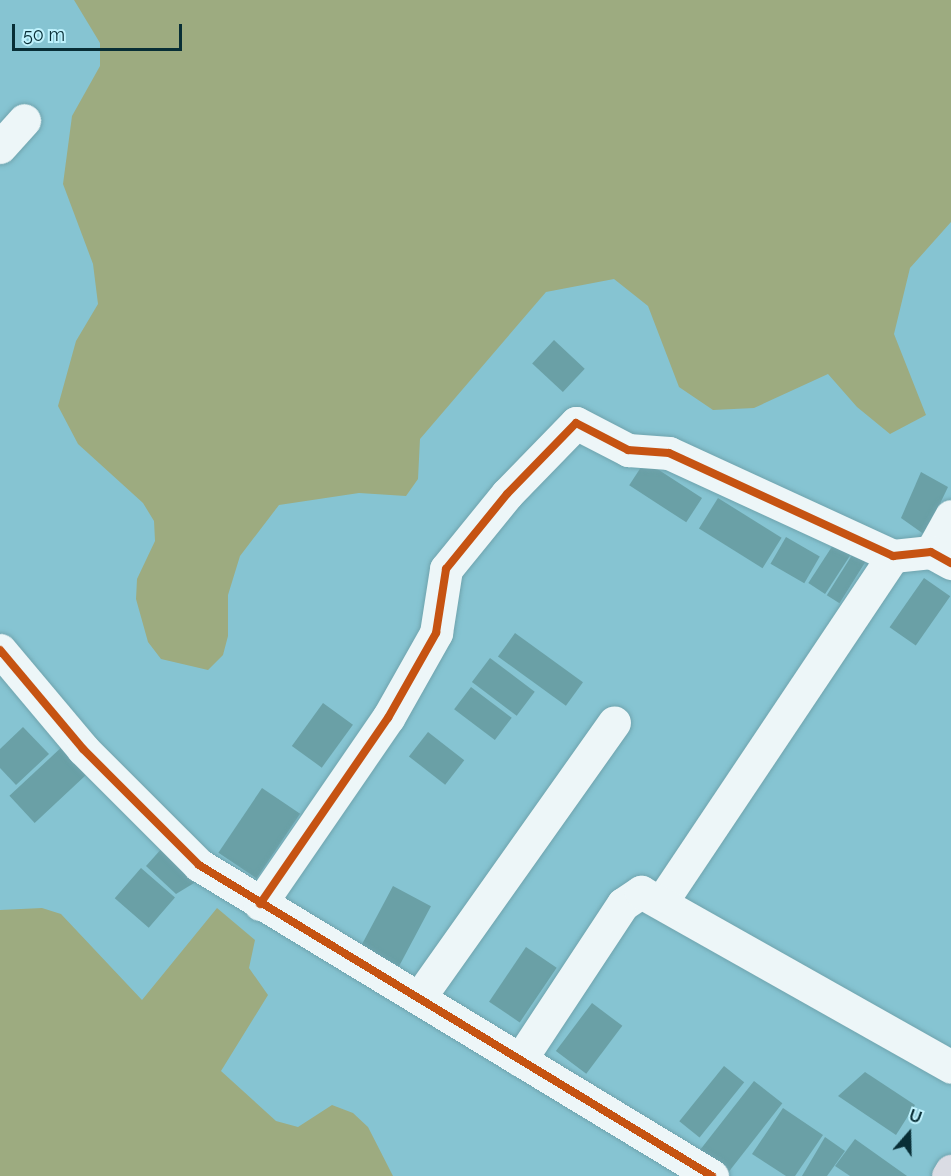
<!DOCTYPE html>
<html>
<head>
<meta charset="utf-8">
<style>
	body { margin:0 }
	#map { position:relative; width:951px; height:1176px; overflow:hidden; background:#86c4d2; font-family:Raleway,sans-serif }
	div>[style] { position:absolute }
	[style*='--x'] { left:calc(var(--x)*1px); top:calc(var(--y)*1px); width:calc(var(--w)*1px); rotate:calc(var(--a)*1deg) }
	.green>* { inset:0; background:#9dab80 }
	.building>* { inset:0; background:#6aa0a6; transform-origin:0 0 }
	.roads { filter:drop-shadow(0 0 2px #6fa3ad) drop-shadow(0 0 2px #6fa3ad) }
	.minor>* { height:33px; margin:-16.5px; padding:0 16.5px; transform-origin:16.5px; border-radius:16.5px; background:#edf6f8 }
	.major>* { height:33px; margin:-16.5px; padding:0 16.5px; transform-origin:16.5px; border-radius:16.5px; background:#dadce4 }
	.cycleway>* { height:8px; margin:-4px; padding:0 4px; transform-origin:4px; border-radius:4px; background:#c65312 }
	span { translate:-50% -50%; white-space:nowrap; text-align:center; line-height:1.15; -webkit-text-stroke:4.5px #bff2fd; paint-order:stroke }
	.north { position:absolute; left:879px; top:1104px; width:60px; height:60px; -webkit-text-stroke:4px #bff2fd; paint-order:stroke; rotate:20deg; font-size:16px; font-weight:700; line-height:24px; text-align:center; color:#082e36 }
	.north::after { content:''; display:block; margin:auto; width:21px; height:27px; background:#082e36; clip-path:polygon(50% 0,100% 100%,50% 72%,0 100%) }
	.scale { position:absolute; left:12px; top:24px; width:170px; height:27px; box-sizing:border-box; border:3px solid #082e36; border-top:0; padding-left:8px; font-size:18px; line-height:21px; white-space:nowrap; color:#082e36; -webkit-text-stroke:4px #bff2fd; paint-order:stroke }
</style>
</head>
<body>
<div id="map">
	<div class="green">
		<div style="clip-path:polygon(74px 0,951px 0,951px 222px,910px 268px,894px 334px,926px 415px,890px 434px,857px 407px,828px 374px,754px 408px,713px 410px,679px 387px,648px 306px,614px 279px,546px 292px,420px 439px,418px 479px,406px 496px,359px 493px,279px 505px,240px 556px,228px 595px,228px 636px,223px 655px,208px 670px,161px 659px,148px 642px,136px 599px,137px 579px,155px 541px,154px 521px,143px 503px,78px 444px,58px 406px,76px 341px,98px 304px,93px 264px,63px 184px,72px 116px,100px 66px,100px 43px)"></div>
		<div style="clip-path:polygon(42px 908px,61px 914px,142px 1000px,217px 908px,255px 940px,249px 968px,268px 995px,221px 1071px,276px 1121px,298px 1127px,332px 1105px,353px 1113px,368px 1127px,393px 1176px,0 1176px,0 910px)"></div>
	</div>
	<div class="building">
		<div style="left:554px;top:340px;width:42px;height:32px;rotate:43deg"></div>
		<div style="left:645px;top:461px;width:68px;height:29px;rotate:33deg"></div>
		<div style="clip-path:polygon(921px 472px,948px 487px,925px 535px,901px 518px)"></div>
		<div style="left:718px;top:498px;width:75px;height:36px;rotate:32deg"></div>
		<div style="left:786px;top:537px;width:39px;height:31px;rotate:30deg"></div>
		<div style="left:835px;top:542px;width:20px;height:49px;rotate:33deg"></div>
		<div style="left:857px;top:547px;width:15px;height:57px;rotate:32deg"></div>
		<div style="left:924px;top:578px;width:32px;height:60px;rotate:35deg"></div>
		<div style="left:515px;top:633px;width:84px;height:29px;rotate:36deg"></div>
		<div style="left:490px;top:658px;width:56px;height:30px;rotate:37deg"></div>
		<div style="left:471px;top:687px;width:51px;height:28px;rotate:37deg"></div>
		<div style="left:323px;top:703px;width:37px;height:53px;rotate:36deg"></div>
		<div style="clip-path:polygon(23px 727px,49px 754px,16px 785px,0 768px,0 749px)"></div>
		<div style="left:428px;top:732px;width:46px;height:31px;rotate:38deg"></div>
		<div style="left:65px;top:744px;width:37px;height:76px;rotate:47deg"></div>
		<div style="left:262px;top:788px;width:46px;height:78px;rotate:34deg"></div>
		<div style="clip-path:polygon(163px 847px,199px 880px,176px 894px,146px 866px)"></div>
		<div style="left:141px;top:868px;width:45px;height:40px;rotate:41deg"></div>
		<div style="left:393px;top:886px;width:43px;height:68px;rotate:28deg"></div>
		<div style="left:526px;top:947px;width:37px;height:66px;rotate:34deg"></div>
		<div style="left:592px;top:1003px;width:38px;height:60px;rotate:37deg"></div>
		<div style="left:724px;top:1066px;width:26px;height:71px;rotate:39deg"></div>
		<div style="clip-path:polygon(865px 1072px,915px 1105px,896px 1135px,838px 1096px)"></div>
		<div style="left:754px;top:1081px;width:36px;height:88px;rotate:38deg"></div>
		<div style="clip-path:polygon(783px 1108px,823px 1135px,795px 1176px,786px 1176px,752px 1154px)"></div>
		<div style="clip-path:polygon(825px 1137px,845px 1151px,827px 1176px,802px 1176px)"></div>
		<div style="clip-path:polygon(855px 1139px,907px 1176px,850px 1176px,835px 1166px)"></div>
	</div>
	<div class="roads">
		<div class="minor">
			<div style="--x:0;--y:147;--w:36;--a:-48"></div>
			<div style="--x:931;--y:552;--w:41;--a:-60.9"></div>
			<div style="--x:0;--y:650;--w:129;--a:50"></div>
			<div style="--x:83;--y:749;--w:164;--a:45"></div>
			<div style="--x:199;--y:865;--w:600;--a:31.23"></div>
			<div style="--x:662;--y:901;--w:415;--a:-56.2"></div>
			<div style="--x:260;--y:904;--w:226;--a:-55.5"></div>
			<div style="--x:388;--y:718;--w:98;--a:-60.5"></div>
			<div style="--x:436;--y:633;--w:65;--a:-81.1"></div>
			<div style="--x:446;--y:569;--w:97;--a:-50.9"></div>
			<div style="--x:507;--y:494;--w:99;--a:-45.8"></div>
			<div style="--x:576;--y:423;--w:59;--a:27.4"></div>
			<div style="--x:628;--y:450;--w:41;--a:4.2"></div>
			<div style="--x:669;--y:453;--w:247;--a:24.7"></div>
			<div style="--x:893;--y:556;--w:38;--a:-6"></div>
			<div style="--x:931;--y:552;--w:23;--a:29"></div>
			<div style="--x:421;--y:995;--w:334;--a:-54.7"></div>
			<div style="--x:520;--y:1060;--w:187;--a:-56.6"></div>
			<div style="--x:623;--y:904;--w:22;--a:-34"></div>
			<div style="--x:641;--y:892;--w:356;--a:29.4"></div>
		</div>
		<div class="major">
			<div style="--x:948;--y:1176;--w:6;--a:-59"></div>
		</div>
	</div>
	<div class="cycleway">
		<div style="--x:0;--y:650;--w:129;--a:50"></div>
		<div style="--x:83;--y:749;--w:164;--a:45"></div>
		<div style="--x:199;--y:865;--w:600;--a:31.23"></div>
		<div style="--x:260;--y:904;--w:226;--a:-55.5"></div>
		<div style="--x:388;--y:718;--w:98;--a:-60.5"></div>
		<div style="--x:436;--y:633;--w:65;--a:-81.1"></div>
		<div style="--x:446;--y:569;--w:97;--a:-50.9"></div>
		<div style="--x:507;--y:494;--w:99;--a:-45.8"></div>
		<div style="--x:576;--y:423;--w:59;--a:27.4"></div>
		<div style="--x:628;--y:450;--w:41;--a:4.2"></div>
		<div style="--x:669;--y:453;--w:247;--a:24.7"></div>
		<div style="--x:893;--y:556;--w:38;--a:-6"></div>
		<div style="--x:931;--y:552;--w:23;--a:29"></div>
	</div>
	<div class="north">U</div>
	<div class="scale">50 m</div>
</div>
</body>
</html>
